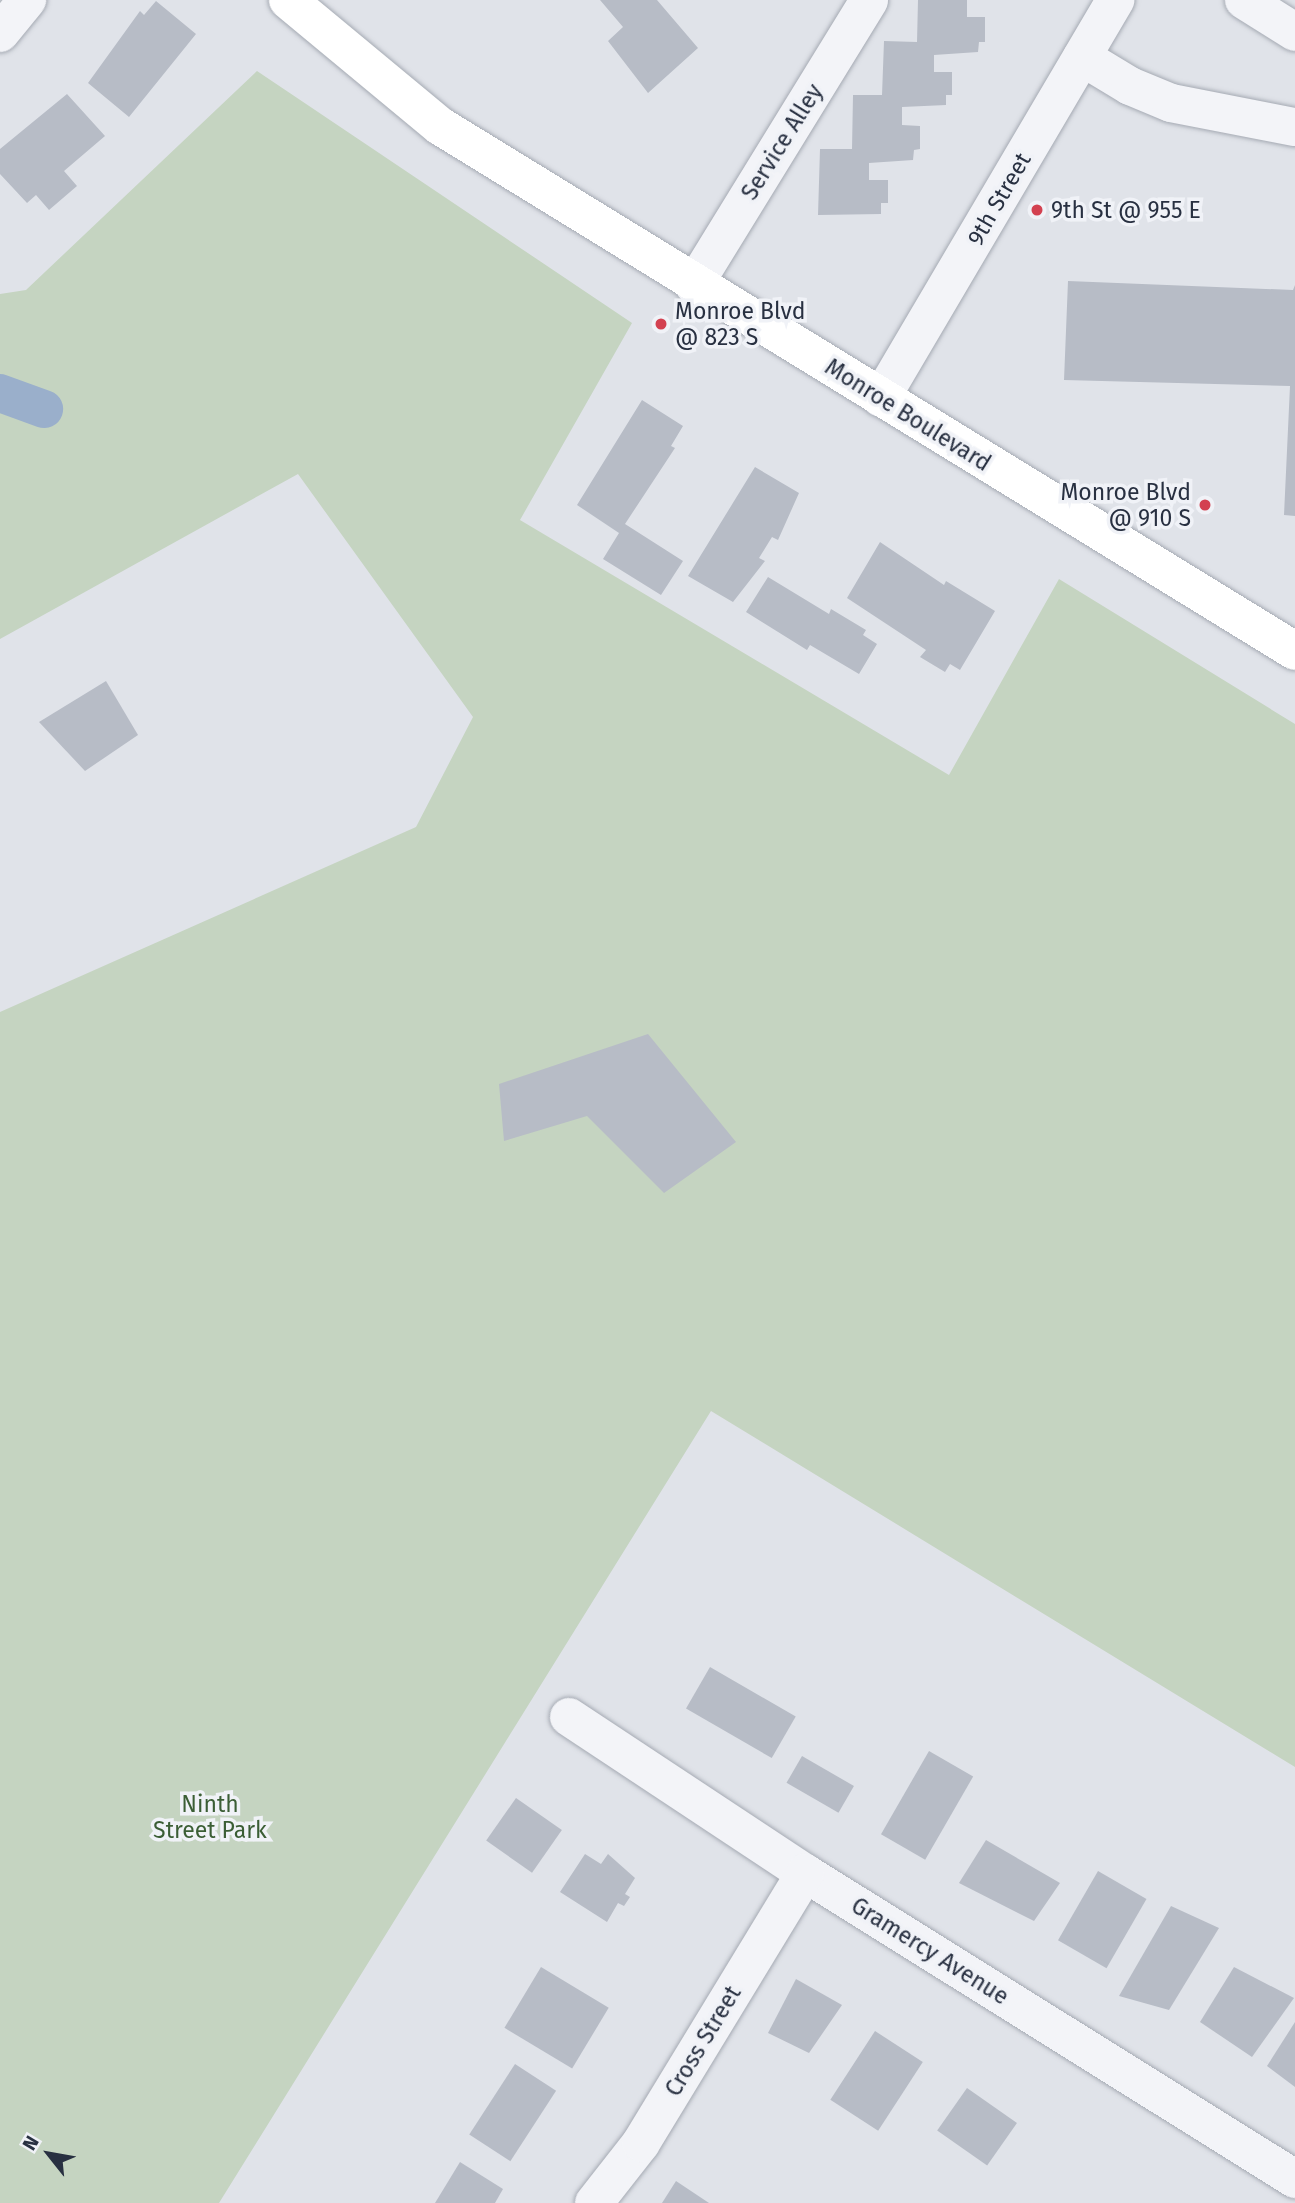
<!DOCTYPE html>
<html>
<head>
<meta charset="utf-8">
<style>
	body { margin:0 }
	#map { position:relative; width:1295px; height:2203px; overflow:hidden; background:#e0e3e9; font-family:"Fira Sans",sans-serif }
	div>[style] { position:absolute }
	[style*='--x'] { left:calc(var(--x)*1px); top:calc(var(--y)*1px); width:calc(var(--w)*1px); rotate:calc(var(--a)*1deg) }
	.green>* { inset:0; background:#c5d4c1 }
	.canal>* { height:38px; margin:-19px; padding:0 19px; transform-origin:19px; border-radius:19px; background:#9aafcb }
	.building>* { inset:0; background:#b7bcc6; transform-origin:0 0 }
	.roads { filter:drop-shadow(0 0 2px #a5aab3) drop-shadow(0 0 2px #a5aab3) }
	.minor>* { height:38px; margin:-19px; padding:0 19px; transform-origin:19px; border-radius:19px; background:#f3f4f8 }
	.major>* { height:38px; margin:-19px; padding:0 19px; transform-origin:19px; border-radius:19px; background:#fff }
	.dots>* { width:19px; height:19px; translate:-50% -50%; box-sizing:border-box; border:4px solid #f0f2f7; border-radius:50% }
	span { translate:-50% -50%; white-space:nowrap; text-align:center; line-height:1.15; -webkit-text-stroke:7px #f0f2f7; paint-order:stroke }
	.street-label { font-size:23px; color:#283041 }
	.poi-label { font-size:23px; color:#283041 }
	.left { translate:0 -50%; text-align:left }
	.right { translate:-100% -50%; text-align:right }
	.park-label { font-size:23px; color:#3b5e35 }
	.north { position:absolute; left:14px; top:2119px; width:70px; height:70px; -webkit-text-stroke:5px #f0f2f7; paint-order:stroke; rotate:301deg; font-size:19px; font-weight:700; line-height:28px; text-align:center; color:#283041 }
	.north::after { content:''; display:block; margin:auto; width:24px; height:32px; background:#283041; clip-path:polygon(50% 0,100% 100%,50% 72%,0 100%) }
</style>
</head>
<body>
<div id="map">
	<div class="green">
		<div style="clip-path:polygon(257px 71px,632px 323px,520px 520px,949px 775px,1059px 579px,1295px 724px,1295px 1767px,711px 1411px,219px 2203px,0 2203px,0 1012px,416px 827px,473px 717px,298px 474px,0 639px,0 294px,26px 290px)"></div>
	</div>
	<div class="canal">
		<div style="--x:0;--y:393;--w:47;--a:20"></div>
	</div>
	<div class="building">
		<div style="clip-path:polygon(600px 0,657px 0,698px 48px,648px 93px,608px 41px,623px 27px)"></div>
		<div style="clip-path:polygon(918px 0,967px 0,967px 17px,985px 17px,985px 42px,979px 42px,978px 52px,934px 55px,934px 72px,952px 72px,952px 95px,946px 95px,946px 105px,902px 107px,902px 125px,920px 126px,920px 149px,914px 150px,913px 160px,869px 163px,869px 180px,888px 180px,888px 203px,881px 203px,881px 214px,818px 215px,820px 149px,852px 149px,853px 95px,882px 95px,884px 41px,917px 42px)"></div>
		<div style="clip-path:polygon(156px 1px,196px 34px,129px 117px,88px 83px,140px 11px,144px 15px)"></div>
		<div style="clip-path:polygon(67px 94px,105px 136px,64px 171px,77px 186px,49px 210px,36px 195px,27px 203px,0 174px,0 149px)"></div>
		<div style="clip-path:polygon(1068px 281px,1293px 290px,1295px 285px,1295px 516px,1284px 515px,1290px 386px,1064px 380px)"></div>
		<div style="clip-path:polygon(642px 400px,683px 426px,671px 446px,675px 448px,625px 524px,683px 561px,661px 595px,603px 559px,619px 533px,577px 505px)"></div>
		<div style="clip-path:polygon(755px 467px,799px 493px,778px 540px,772px 537px,759px 558px,765px 561px,733px 602px,688px 576px)"></div>
		<div style="clip-path:polygon(880px 542px,944px 585px,946px 581px,995px 611px,960px 670px,950px 664px,945px 672px,920px 657px,926px 650px,847px 598px)"></div>
		<div style="clip-path:polygon(768px 577px,829px 614px,831px 609px,866px 630px,863px 635px,877px 644px,859px 674px,810px 645px,807px 650px,746px 612px)"></div>
		<div style="clip-path:polygon(106px 681px,138px 735px,85px 771px,39px 722px)"></div>
		<div style="clip-path:polygon(648px 1034px,736px 1142px,664px 1193px,587px 1116px,504px 1141px,499px 1084px)"></div>
		<div style="left:710px;top:1667px;width:99px;height:48px;rotate:30deg"></div>
		<div style="left:929px;top:1751px;width:51px;height:96px;rotate:30deg"></div>
		<div style="left:802px;top:1756px;width:60px;height:31px;rotate:30deg"></div>
		<div style="left:516px;top:1798px;width:56px;height:52px;rotate:35deg"></div>
		<div style="clip-path:polygon(986px 1840px,1060px 1883px,1034px 1921px,959px 1883px)"></div>
		<div style="clip-path:polygon(585px 1854px,601px 1864px,608px 1854px,635px 1878px,625px 1894px,630px 1897px,624px 1906px,618px 1903px,607px 1922px,560px 1892px)"></div>
		<div style="left:1098px;top:1871px;width:56px;height:80px;rotate:30deg"></div>
		<div style="clip-path:polygon(1171px 1906px,1219px 1928px,1169px 2010px,1119px 1996px)"></div>
		<div style="left:541px;top:1967px;width:79px;height:71px;rotate:31deg"></div>
		<div style="clip-path:polygon(1234px 1967px,1294px 1998px,1252px 2057px,1200px 2022px)"></div>
		<div style="clip-path:polygon(796px 1979px,842px 2005px,809px 2053px,768px 2033px)"></div>
		<div style="clip-path:polygon(1295px 2022px,1295px 2087px,1267px 2066px)"></div>
		<div style="left:875px;top:2031px;width:57px;height:82px;rotate:33deg"></div>
		<div style="left:515px;top:2064px;width:49px;height:84px;rotate:33deg"></div>
		<div style="left:967px;top:2088px;width:61px;height:52px;rotate:35deg"></div>
		<div style="clip-path:polygon(460px 2162px,503px 2189px,495px 2203px,435px 2203px)"></div>
		<div style="clip-path:polygon(676px 2181px,709px 2203px,662px 2203px)"></div>
	</div>
	<div class="roads">
		<div class="minor">
			<div style="--x:1244;--y:0;--w:60;--a:32.1"></div>
			<div style="--x:0;--y:33;--w:43;--a:-50.7"></div>
			<div style="--x:1082;--y:57;--w:56;--a:31.1"></div>
			<div style="--x:1130;--y:86;--w:44;--a:22.5"></div>
			<div style="--x:1171;--y:103;--w:126;--a:11"></div>
			<div style="--x:694;--y:285;--w:334;--a:-58.4"></div>
			<div style="--x:881;--y:398;--w:462;--a:-59.5"></div>
			<div style="--x:569;--y:1717;--w:283;--a:33.5"></div>
			<div style="--x:805;--y:1873;--w:578;--a:31.98"></div>
			<div style="--x:594;--y:2203;--w:76;--a:-51.9"></div>
			<div style="--x:641;--y:2143;--w:316;--a:-58.7"></div>
		</div>
		<div class="major">
			<div style="--x:288;--y:0;--w:197;--a:39.7"></div>
			<div style="--x:440;--y:126;--w:1003;--a:31.55"></div>
		</div>
	</div>
	<div class="dots">
		<div style="left:1037px;top:210px;background:#d34150"></div>
		<div style="left:661px;top:324px;background:#d34150"></div>
		<div style="left:1205px;top:505px;background:#d34150"></div>
	</div>
	<div class="street-label">
		<span style="left:782px;top:142px;rotate:-58deg">Service Alley</span>
		<span style="left:999px;top:199px;rotate:-60deg">9th Street</span>
		<span style="left:908px;top:415px;rotate:32deg">Monroe Boulevard</span>
		<span style="left:930px;top:1951px;rotate:32deg">Gramercy Avenue</span>
		<span style="left:703px;top:2041px;rotate:-59deg">Cross Street</span>
	</div>
	<div class="poi-label">
		<span class="left" style="left:1051px;top:210px">9th St @ 955 E</span>
		<span class="left" style="left:675px;top:324px">Monroe Blvd<br>@ 823 S</span>
		<span class="right" style="left:1191px;top:505px">Monroe Blvd<br>@ 910 S</span>
	</div>
	<div class="park-label">
		<span style="left:210px;top:1817px">Ninth<br>Street Park</span>
	</div>
	<div class="north">N</div>
</div>
</body>
</html>
